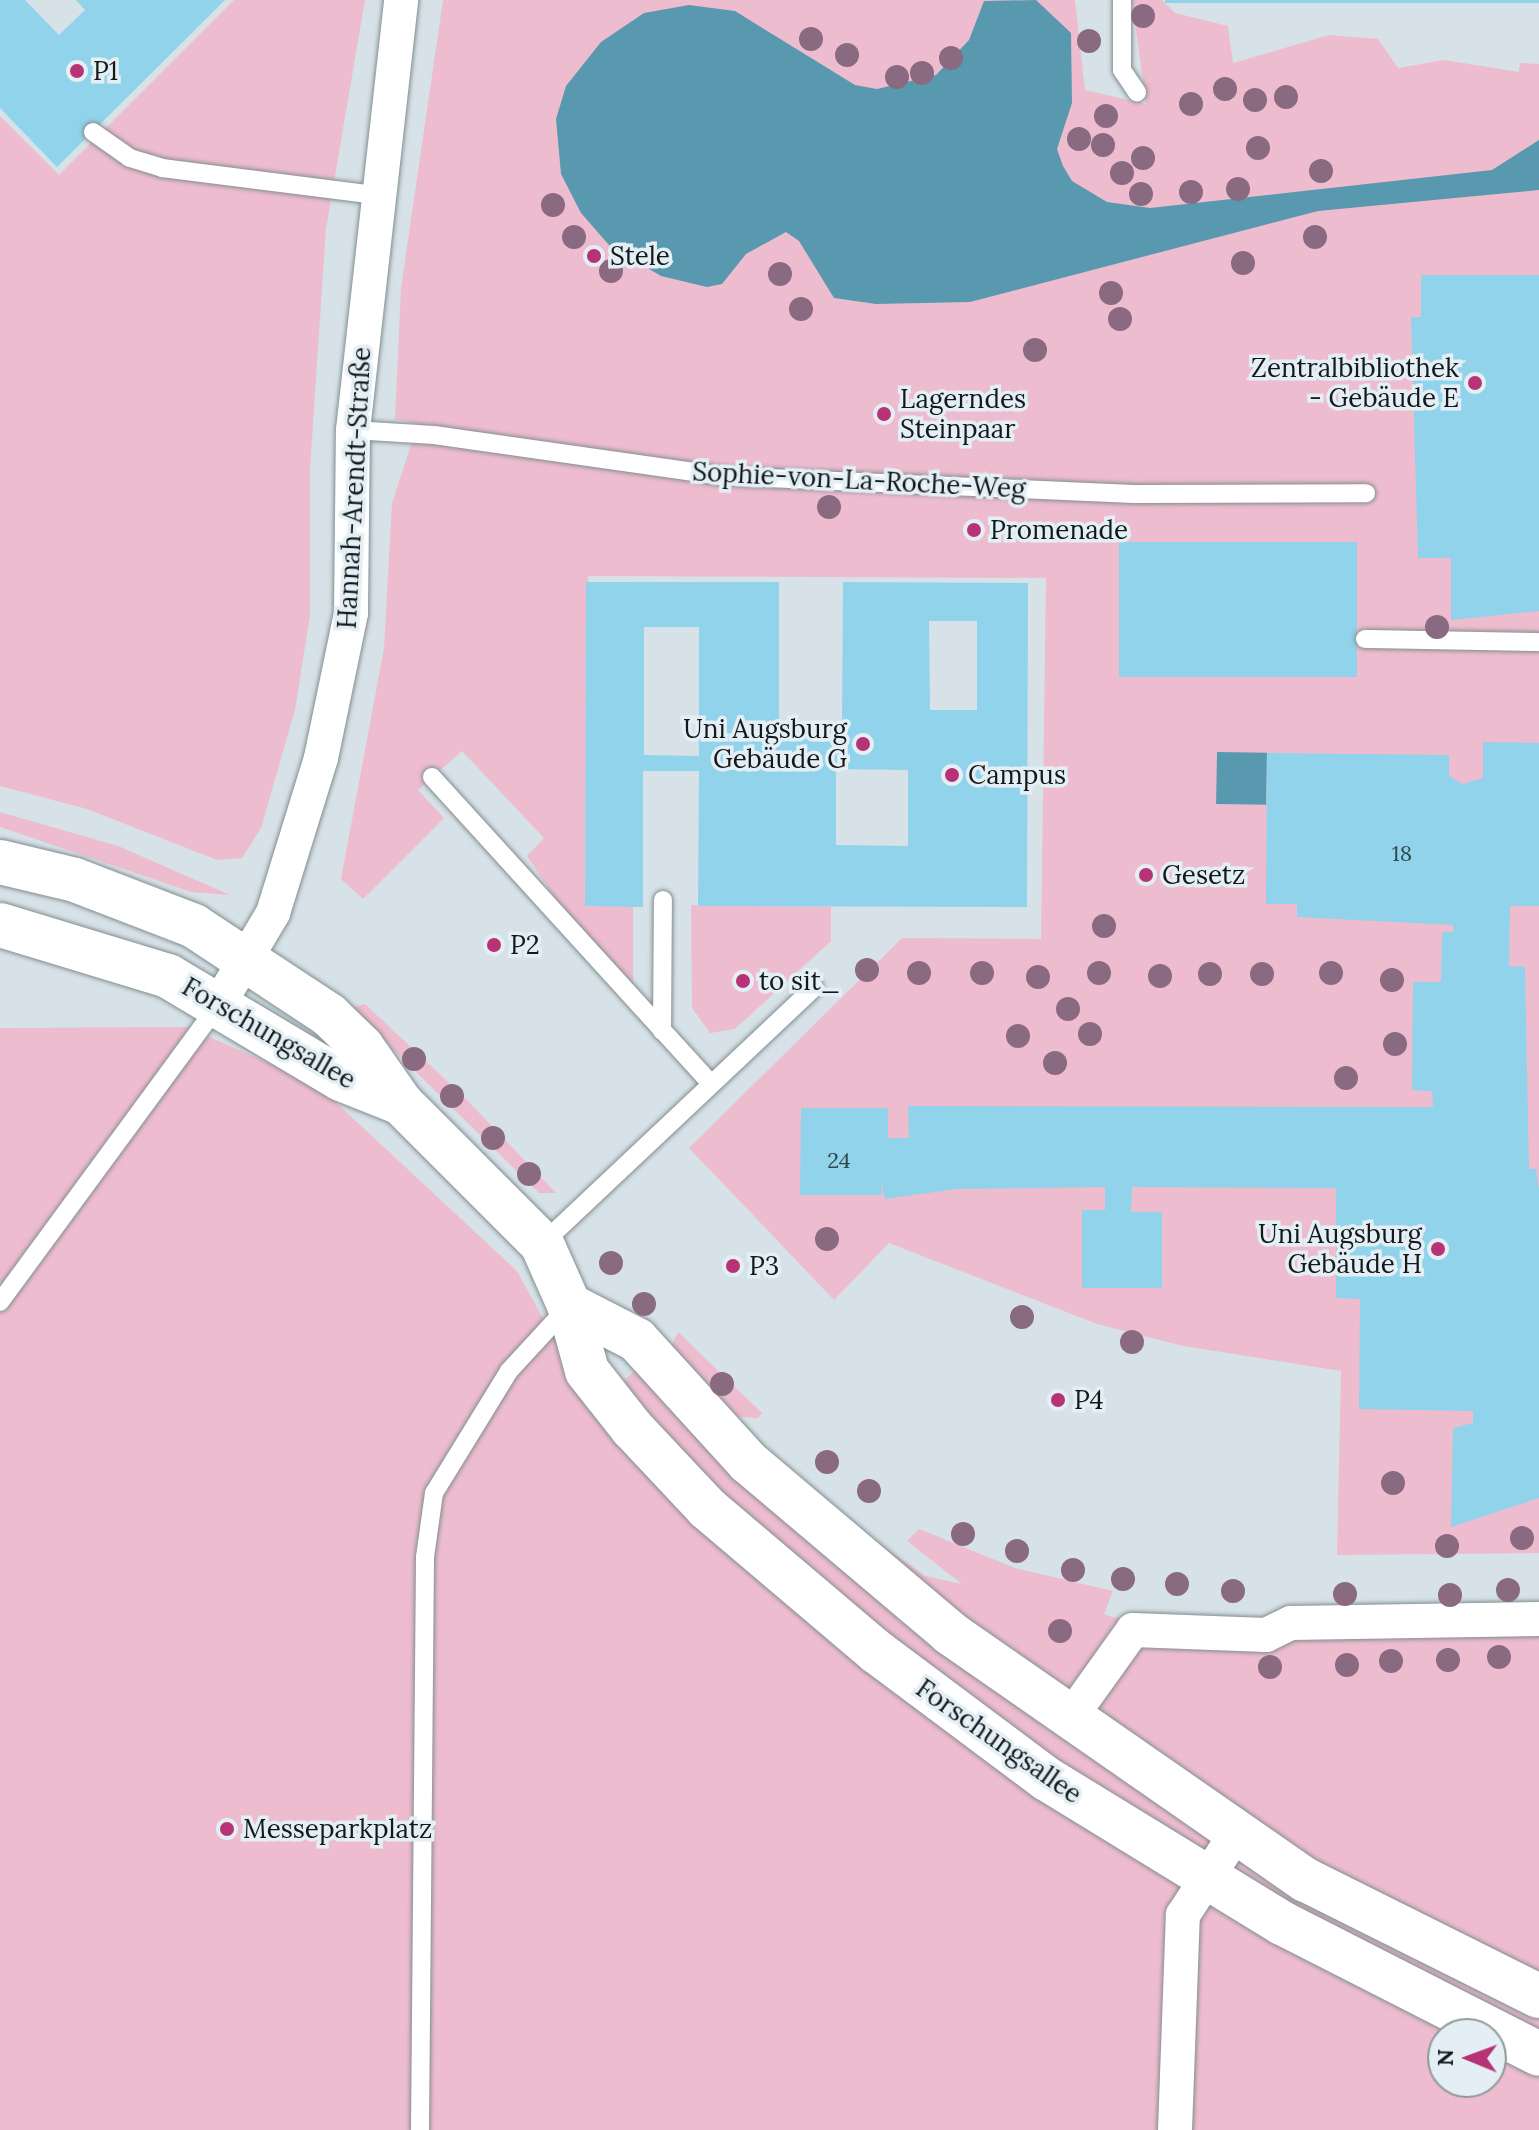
<!DOCTYPE html>
<html>
<head>
<meta charset="utf-8">
<style>
	body { margin:0 }
	#map { position:relative; width:1539px; height:2130px; overflow:hidden; background:#d6e2e7; font-family:Lora,serif }
	div>[style] { position:absolute }
	[style*='--x'] { left:calc(var(--x)*1px); top:calc(var(--y)*1px); width:calc(var(--w)*1px); rotate:calc(var(--a)*1deg) }
	.green>* { inset:0; background:#eebccf }
	.water>* { inset:0; background:#5899af; transform-origin:0 0 }
	.building>* { inset:0; background:#91d3ea; transform-origin:0 0 }
	.roads { filter:drop-shadow(0 0 2px #838e92) drop-shadow(0 0 2px #838e92) }
	.lane>* { height:18px; margin:-9px; padding:0 9px; transform-origin:9px; border-radius:9px; background:#fff }
	.street>* { height:34px; margin:-17px; padding:0 17px; transform-origin:17px; border-radius:17px; background:#fff }
	.secondary>* { height:44px; margin:-22px; padding:0 22px; transform-origin:22px; border-radius:22px; background:#fff }
	.trees>* { width:24px; height:24px; margin:-12px; border-radius:50%; background:#8a6a81 }
	.dots>* { width:22px; height:22px; translate:-50% -50%; box-sizing:border-box; border:4px solid #e3eff4; border-radius:50% }
	span { translate:-50% -50%; white-space:nowrap; text-align:center; line-height:1.15; -webkit-text-stroke:7px #e3eff4; paint-order:stroke }
	.number-label { font-size:22px; color:#32474d }
	.number-label span { -webkit-text-stroke-width:0 }
	.poi-label { font-size:26px; color:#131819 }
	.left { translate:0 -50%; text-align:left }
	.right { translate:-100% -50%; text-align:right }
	.street-label { font-size:26px; color:#131819 }
	.north { position:absolute; left:1427px; top:2018px; width:80px; height:80px; box-sizing:border-box; background:#e3eff4; border:2px solid #90999c; border-radius:50%; rotate:271deg; font-size:22px; font-weight:700; line-height:32px; text-align:center; color:#131819 }
	.north::after { content:''; display:block; margin:auto; width:28px; height:36px; background:#b83376; clip-path:polygon(50% 0,100% 100%,50% 72%,0 100%) }
</style>
</head>
<body>
<div id="map">
	<div class="green">
		<div style="clip-path:polygon(234px 0,365px 0,326px 229px,310px 469px,310px 615px,295px 710px,261px 828px,242px 858px,217px 860px,87px 809px,0 786px,0 116px,59px 175px)"></div>
		<div style="clip-path:polygon(443px 0,1075px 0,1085px 90px,1146px 104px,1132px 0,1162px 0,1175px 13px,1228px 26px,1233px 63px,1329px 35px,1378px 39px,1398px 68px,1444px 60px,1519px 72px,1520px 63px,1539px 64px,1539px 1553px,1337px 1555px,1341px 1371px,1183px 1346px,1097px 1324px,889px 1243px,834px 1300px,689px 1148px,902px 938px,1041px 939px,1046px 578px,588px 576px,585px 906px,633px 906px,633px 984px,561px 907px,527px 856px,544px 838px,462px 751px,418px 790px,444px 818px,363px 899px,341px 879px,384px 648px,392px 503px,418px 424px,395px 419px,401px 288px)"></div>
		<div style="clip-path:polygon(0 812px,118px 846px,230px 895px,191px 892px,0 827px)"></div>
		<div style="clip-path:polygon(691px 905px,831px 907px,831px 941px,735px 1029px,710px 1033px,692px 1008px)"></div>
		<div style="clip-path:polygon(365px 1004px,463px 1096px,556px 1193px,539px 1193px,351px 1008px)"></div>
		<div style="clip-path:polygon(evenodd,187px 1027px,316px 1084px,517px 1271px,584px 1393px,620px 1384px,637px 1369px,925px 1576px,962px 1584px,907px 1541px,919px 1529px,1015px 1568px,1113px 1591px,1104px 1614px,1112px 1617px,1196px 1623px,1539px 1619px,1539px 2130px,0 2130px,0 1028px,187px 1027px,1443px 2034px,1491px 2034px,1491px 2082px,1443px 2082px,1443px 2034px)"></div>
		<div style="clip-path:polygon(678px 1332px,762px 1413px,758px 1418px,738px 1417px,672px 1345px)"></div>
	</div>
	<div class="water">
		<div style="clip-path:polygon(1036px 0,1071px 33px,1072px 103px,1057px 149px,1063px 166px,1072px 181px,1107px 202px,1150px 208px,1492px 170px,1539px 140px,1539px 190px,1318px 211px,970px 302px,876px 304px,834px 298px,799px 241px,786px 232px,746px 254px,722px 284px,707px 287px,661px 276px,609px 245px,581px 213px,561px 174px,556px 119px,566px 86px,601px 42px,644px 13px,689px 5px,735px 11px,855px 85px,877px 89px,936px 75px,969px 40px,984px 1px)"></div>
		<div style="left:1217px;top:752px;width:50px;height:52px;rotate:1deg"></div>
	</div>
	<div class="building">
		<div style="clip-path:polygon(0 0,25px 0,59px 35px,85px 10px,76px 0,225px 0,57px 167px,0 108px)"></div>
		<div style="left:1165px;top:0;width:374px;height:3px"></div>
		<div style="clip-path:polygon(1421px 275px,1539px 275px,1539px 611px,1451px 620px,1451px 558px,1418px 558px,1411px 317px,1421px 317px)"></div>
		<div style="left:1119px;top:542px;width:238px;height:135px"></div>
		<div style="clip-path:polygon(evenodd,586px 582px,779px 582px,779px 723px,842px 723px,843px 582px,1028px 583px,1027px 907px,698px 906px,699px 771px,643px 771px,643px 907px,585px 906px,586px 582px,929px 621px,977px 621px,977px 710px,930px 710px,929px 621px,586px 582px,644px 627px,699px 627px,699px 756px,644px 755px,644px 627px,586px 582px,836px 769px,908px 770px,908px 846px,836px 845px,836px 769px)"></div>
		<div style="clip-path:polygon(1483px 742px,1539px 743px,1539px 906px,1510px 906px,1509px 966px,1525px 967px,1529px 1169px,1536px 1169px,1539px 1190px,1539px 1498px,1451px 1527px,1453px 1428px,1473px 1423px,1473px 1411px,1359px 1409px,1360px 1299px,1336px 1298px,1336px 1188px,1132px 1187px,1131px 1212px,1162px 1212px,1162px 1288px,1082px 1288px,1082px 1210px,1105px 1210px,1105px 1187px,956px 1189px,885px 1199px,881px 1182px,882px 1195px,800px 1195px,801px 1108px,888px 1108px,888px 1138px,909px 1138px,908px 1106px,1433px 1107px,1432px 1091px,1412px 1090px,1413px 982px,1441px 982px,1442px 932px,1453px 932px,1453px 925px,1297px 917px,1297px 904px,1266px 904px,1267px 753px,1449px 755px,1449px 776px,1463px 784px,1483px 778px)"></div>
	</div>
	<div class="roads">
		<div class="lane">
			<div style="--x:1122;--y:0;--w:70;--a:90"></div>
			<div style="--x:1122;--y:70;--w:27;--a:56"></div>
			<div style="--x:93;--y:132;--w:45;--a:35.1"></div>
			<div style="--x:130;--y:158;--w:34;--a:17"></div>
			<div style="--x:162;--y:168;--w:216;--a:7.2"></div>
			<div style="--x:353;--y:430;--w:81;--a:3.5"></div>
			<div style="--x:434;--y:435;--w:291;--a:8.1"></div>
			<div style="--x:722;--y:476;--w:412;--a:2.5"></div>
			<div style="--x:1134;--y:494;--w:232;--a:-0.2"></div>
			<div style="--x:1365;--y:639;--w:174;--a:1"></div>
			<div style="--x:432;--y:777;--w:415;--a:47.7"></div>
			<div style="--x:662;--y:1031;--w:131;--a:-89.6"></div>
			<div style="--x:542;--y:1244;--w:374;--a:-43.3"></div>
			<div style="--x:0;--y:1302;--w:368;--a:-53.7"></div>
			<div style="--x:420;--y:2130;--w:573;--a:-89.5"></div>
			<div style="--x:425;--y:1557;--w:65;--a:-82"></div>
			<div style="--x:434;--y:1493;--w:143;--a:-58.4"></div>
			<div style="--x:509;--y:1371;--w:84;--a:-47.4"></div>
		</div>
		<div class="street">
			<div style="--x:220;--y:1002;--w:104;--a:-59.2"></div>
			<div style="--x:273;--y:913;--w:162;--a:-72.8"></div>
			<div style="--x:321;--y:758;--w:148;--a:-78.3"></div>
			<div style="--x:351;--y:613;--w:183;--a:-89.4"></div>
			<div style="--x:353;--y:430;--w:433;--a:-83.6"></div>
			<div style="--x:1070;--y:1718;--w:108;--a:-54.4"></div>
			<div style="--x:1133;--y:1630;--w:133;--a:2.2"></div>
			<div style="--x:1266;--y:1635;--w:28;--a:-26"></div>
			<div style="--x:1291;--y:1623;--w:248;--a:-0.9"></div>
			<div style="--x:1175;--y:2130;--w:215;--a:-87.9"></div>
			<div style="--x:1183;--y:1915;--w:99;--a:-57"></div>
		</div>
		<div class="secondary">
			<div style="--x:0;--y:862;--w:77;--a:13.5"></div>
			<div style="--x:75;--y:880;--w:128;--a:21.1"></div>
			<div style="--x:194;--y:926;--w:162;--a:33.4"></div>
			<div style="--x:329;--y:1015;--w:46;--a:44.1"></div>
			<div style="--x:362;--y:1047;--w:68;--a:55.1"></div>
			<div style="--x:401;--y:1103;--w:199;--a:45"></div>
			<div style="--x:542;--y:1244;--w:67;--a:66.1"></div>
			<div style="--x:569;--y:1305;--w:68;--a:74.7"></div>
			<div style="--x:587;--y:1371;--w:73;--a:51.7"></div>
			<div style="--x:632;--y:1428;--w:110;--a:46.8"></div>
			<div style="--x:707;--y:1508;--w:223;--a:40.3"></div>
			<div style="--x:877;--y:1652;--w:212;--a:36.8"></div>
			<div style="--x:1047;--y:1779;--w:276;--a:31.5"></div>
			<div style="--x:1282;--y:1923;--w:288;--a:27"></div>
			<div style="--x:0;--y:925;--w:176;--a:16.9"></div>
			<div style="--x:168;--y:976;--w:201;--a:30.8"></div>
			<div style="--x:341;--y:1079;--w:65;--a:21.8"></div>
			<div style="--x:569;--y:1305;--w:76;--a:27.2"></div>
			<div style="--x:637;--y:1340;--w:165;--a:47.7"></div>
			<div style="--x:748;--y:1462;--w:265;--a:40.2"></div>
			<div style="--x:950;--y:1633;--w:433;--a:34.8"></div>
			<div style="--x:1306;--y:1880;--w:260;--a:26.5"></div>
		</div>
	</div>
	<div class="trees">
		<div style="left:1143px;top:16px"></div>
		<div style="left:811px;top:39px"></div>
		<div style="left:1089px;top:41px"></div>
		<div style="left:847px;top:55px"></div>
		<div style="left:951px;top:58px"></div>
		<div style="left:922px;top:73px"></div>
		<div style="left:897px;top:77px"></div>
		<div style="left:1225px;top:89px"></div>
		<div style="left:1286px;top:97px"></div>
		<div style="left:1255px;top:100px"></div>
		<div style="left:1191px;top:104px"></div>
		<div style="left:1106px;top:116px"></div>
		<div style="left:1079px;top:139px"></div>
		<div style="left:1103px;top:145px"></div>
		<div style="left:1258px;top:148px"></div>
		<div style="left:1143px;top:158px"></div>
		<div style="left:1321px;top:171px"></div>
		<div style="left:1122px;top:173px"></div>
		<div style="left:1238px;top:189px"></div>
		<div style="left:1191px;top:192px"></div>
		<div style="left:1141px;top:194px"></div>
		<div style="left:553px;top:205px"></div>
		<div style="left:574px;top:237px"></div>
		<div style="left:1315px;top:237px"></div>
		<div style="left:1243px;top:263px"></div>
		<div style="left:611px;top:271px"></div>
		<div style="left:780px;top:274px"></div>
		<div style="left:1111px;top:293px"></div>
		<div style="left:801px;top:309px"></div>
		<div style="left:1120px;top:319px"></div>
		<div style="left:1035px;top:350px"></div>
		<div style="left:829px;top:507px"></div>
		<div style="left:1437px;top:627px"></div>
		<div style="left:1104px;top:926px"></div>
		<div style="left:867px;top:970px"></div>
		<div style="left:919px;top:973px"></div>
		<div style="left:982px;top:973px"></div>
		<div style="left:1099px;top:973px"></div>
		<div style="left:1331px;top:973px"></div>
		<div style="left:1210px;top:974px"></div>
		<div style="left:1262px;top:974px"></div>
		<div style="left:1160px;top:976px"></div>
		<div style="left:1038px;top:977px"></div>
		<div style="left:1392px;top:980px"></div>
		<div style="left:1068px;top:1009px"></div>
		<div style="left:1090px;top:1034px"></div>
		<div style="left:1018px;top:1036px"></div>
		<div style="left:1395px;top:1044px"></div>
		<div style="left:414px;top:1059px"></div>
		<div style="left:1055px;top:1063px"></div>
		<div style="left:1346px;top:1078px"></div>
		<div style="left:452px;top:1096px"></div>
		<div style="left:493px;top:1138px"></div>
		<div style="left:529px;top:1174px"></div>
		<div style="left:827px;top:1239px"></div>
		<div style="left:611px;top:1263px"></div>
		<div style="left:644px;top:1304px"></div>
		<div style="left:1022px;top:1317px"></div>
		<div style="left:1132px;top:1342px"></div>
		<div style="left:722px;top:1384px"></div>
		<div style="left:827px;top:1462px"></div>
		<div style="left:1393px;top:1483px"></div>
		<div style="left:869px;top:1491px"></div>
		<div style="left:963px;top:1534px"></div>
		<div style="left:1522px;top:1538px"></div>
		<div style="left:1447px;top:1546px"></div>
		<div style="left:1017px;top:1551px"></div>
		<div style="left:1073px;top:1570px"></div>
		<div style="left:1123px;top:1579px"></div>
		<div style="left:1177px;top:1584px"></div>
		<div style="left:1508px;top:1590px"></div>
		<div style="left:1233px;top:1591px"></div>
		<div style="left:1345px;top:1594px"></div>
		<div style="left:1450px;top:1595px"></div>
		<div style="left:1060px;top:1631px"></div>
		<div style="left:1499px;top:1657px"></div>
		<div style="left:1448px;top:1660px"></div>
		<div style="left:1391px;top:1661px"></div>
		<div style="left:1347px;top:1665px"></div>
		<div style="left:1270px;top:1667px"></div>
	</div>
	<div class="dots">
		<div style="left:77px;top:71px;background:#b83376"></div>
		<div style="left:594px;top:256px;background:#b83376"></div>
		<div style="left:1475px;top:383px;background:#b83376"></div>
		<div style="left:884px;top:414px;background:#b83376"></div>
		<div style="left:974px;top:530px;background:#b83376"></div>
		<div style="left:863px;top:744px;background:#b83376"></div>
		<div style="left:952px;top:775px;background:#b83376"></div>
		<div style="left:1146px;top:875px;background:#b83376"></div>
		<div style="left:494px;top:945px;background:#b83376"></div>
		<div style="left:743px;top:981px;background:#b83376"></div>
		<div style="left:1438px;top:1249px;background:#b83376"></div>
		<div style="left:733px;top:1266px;background:#b83376"></div>
		<div style="left:1058px;top:1400px;background:#b83376"></div>
		<div style="left:227px;top:1829px;background:#b83376"></div>
	</div>
	<div class="number-label">
		<span style="left:1402px;top:854px">18</span>
		<span style="left:839px;top:1161px">24</span>
	</div>
	<div class="poi-label">
		<span class="left" style="left:93px;top:71px">P1</span>
		<span class="left" style="left:610px;top:256px">Stele</span>
		<span class="right" style="left:1459px;top:383px">Zentralbibliothek<br>- Gebäude E</span>
		<span class="left" style="left:900px;top:414px">Lagerndes<br>Steinpaar</span>
		<span class="left" style="left:990px;top:530px">Promenade</span>
		<span class="right" style="left:847px;top:744px">Uni Augsburg<br>Gebäude G</span>
		<span class="left" style="left:968px;top:775px">Campus</span>
		<span class="left" style="left:1162px;top:875px">Gesetz</span>
		<span class="left" style="left:510px;top:945px">P2</span>
		<span class="left" style="left:759px;top:981px">to sit_</span>
		<span class="right" style="left:1422px;top:1249px">Uni Augsburg<br>Gebäude H</span>
		<span class="left" style="left:749px;top:1266px">P3</span>
		<span class="left" style="left:1074px;top:1400px">P4</span>
		<span class="left" style="left:243px;top:1829px">Messeparkplatz</span>
	</div>
	<div class="street-label">
		<span style="left:859px;top:480px;rotate:3deg">Sophie-von-La-Roche-Weg</span>
		<span style="left:354px;top:488px;rotate:-87deg">Hannah-Arendt-Straße</span>
		<span style="left:269px;top:1033px;rotate:30deg">Forschungsallee</span>
		<span style="left:999px;top:1741px;rotate:35deg">Forschungsallee</span>
	</div>
	<div class="north">N</div>
</div>
</body>
</html>
